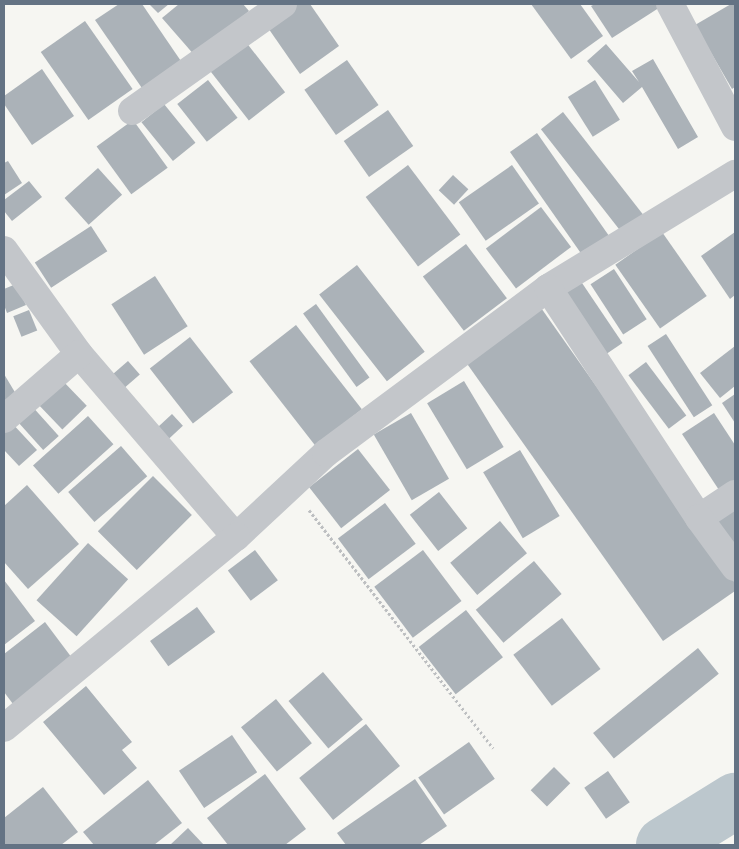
<!DOCTYPE html>
<html>
<head>
<meta charset="utf-8">
<style>
	body { margin:0 }
	#map { position:relative; width:739px; height:849px; overflow:hidden; background:#f6f6f2; font-family:"PT Sans",sans-serif }
	div>[style] { position:absolute }
	[style*='--x'] { left:calc(var(--x)*1px); top:calc(var(--y)*1px); width:calc(var(--w)*1px); rotate:calc(var(--a)*1deg) }
	.river>* { height:56px; margin:-28px; padding:0 28px; transform-origin:28px; border-radius:28px; background:#bcc7cd }
	.building>* { inset:0; background:#abb2b8; transform-origin:0 0 }
	.path>* { height:3px; margin-top:-1.5px; transform-origin:0; background:repeating-linear-gradient(90deg,#bdbfc1 0 2.5px,transparent 0 5px) }
	.street>* { height:28px; margin:-14px; padding:0 14px; transform-origin:14px; border-radius:14px; background:#c3c6ca }
	span { translate:-50% -50%; white-space:nowrap; text-align:center; line-height:1.15; -webkit-text-stroke:5px #fff; paint-order:stroke }
	.frame { position:absolute; inset:0; border:5px solid #647384; pointer-events:none }
</style>
</head>
<body>
<div id="map">
	<div class="river">
		<div style="--x:664;--y:845;--w:84;--a:-31.8"></div>
	</div>
	<div class="building">
		<div style="clip-path:polygon(119px 4px,142px 4px,185px 67px,146px 94px,95px 20px)"></div>
		<div style="clip-path:polygon(149px 4px,169px 4px,158px 13px)"></div>
		<div style="clip-path:polygon(179px 4px,243px 4px,249px 11px,196px 57px,162px 18px)"></div>
		<div style="clip-path:polygon(296px 4px,310px 4px,339px 46px,300px 74px,266px 25px)"></div>
		<div style="clip-path:polygon(531px 4px,580px 4px,603px 36px,571px 59px)"></div>
		<div style="clip-path:polygon(595px 4px,665px 4px,612px 38px,591px 6px)"></div>
		<div style="clip-path:polygon(731px 4px,735px 4px,735px 87px,732px 89px,695px 25px)"></div>
		<div style="left:85px;top:21px;width:83px;height:54px;rotate:55deg"></div>
		<div style="left:242px;top:37px;width:70px;height:46px;rotate:52deg"></div>
		<div style="clip-path:polygon(606px 44px,639px 82px,632px 71px,653px 59px,698px 137px,678px 149px,642px 87px,623px 103px,587px 61px)"></div>
		<div style="left:347px;top:60px;width:55px;height:52px;rotate:55deg"></div>
		<div style="clip-path:polygon(42px 69px,74px 116px,32px 145px,4px 104px,4px 96px)"></div>
		<div style="left:208px;top:80px;width:48px;height:39px;rotate:52deg"></div>
		<div style="left:595px;top:80px;width:47px;height:32px;rotate:58deg"></div>
		<div style="left:164px;top:104px;width:50px;height:29px;rotate:51deg"></div>
		<div style="left:388px;top:110px;width:44px;height:54px;rotate:55deg"></div>
		<div style="left:563px;top:112px;width:135px;height:28px;rotate:52deg"></div>
		<div style="left:133px;top:120px;width:59px;height:45px;rotate:54deg"></div>
		<div style="left:537px;top:133px;width:133px;height:33px;rotate:55deg"></div>
		<div style="clip-path:polygon(8px 161px,22px 183px,4px 195px,4px 163px)"></div>
		<div style="left:408px;top:165px;width:87px;height:53px;rotate:53deg"></div>
		<div style="left:512px;top:165px;width:47px;height:65px;rotate:55deg"></div>
		<div style="left:98px;top:168px;width:36px;height:45px;rotate:48deg"></div>
		<div style="left:453px;top:175px;width:21px;height:21px;rotate:43deg"></div>
		<div style="clip-path:polygon(29px 181px,42px 197px,12px 221px,4px 211px,4px 200px)"></div>
		<div style="left:541px;top:207px;width:50px;height:69px;rotate:53deg"></div>
		<div style="left:91px;top:226px;width:30px;height:67px;rotate:57deg"></div>
		<div style="left:662px;top:232px;width:78px;height:57px;rotate:55deg"></div>
		<div style="clip-path:polygon(735px 232px,735px 295px,730px 299px,701px 256px)"></div>
		<div style="left:466px;top:244px;width:68px;height:54px;rotate:53deg"></div>
		<div style="left:357px;top:265px;width:110px;height:48px;rotate:52deg"></div>
		<div style="left:614px;top:269px;width:60px;height:28px;rotate:57deg"></div>
		<div style="left:155px;top:276px;width:60px;height:52px;rotate:57deg"></div>
		<div style="left:580px;top:280px;width:76px;height:24px;rotate:56deg"></div>
		<div style="clip-path:polygon(16px 284px,26px 305px,7px 313px,4px 305px,4px 289px)"></div>
		<div style="left:316px;top:304px;width:91px;height:16px;rotate:54deg"></div>
		<div style="clip-path:polygon(539px 305px,735px 583px,735px 591px,663px 641px,463px 358px)"></div>
		<div style="left:29px;top:310px;width:22px;height:17px;rotate:68deg"></div>
		<div style="left:296px;top:325px;width:107px;height:59px;rotate:52deg"></div>
		<div style="left:666px;top:334px;width:85px;height:22px;rotate:57deg"></div>
		<div style="left:190px;top:337px;width:70px;height:51px;rotate:52deg"></div>
		<div style="clip-path:polygon(735px 346px,735px 386px,720px 398px,700px 373px)"></div>
		<div style="left:128px;top:361px;width:18px;height:29px;rotate:49deg"></div>
		<div style="left:646px;top:362px;width:67px;height:22px;rotate:53deg"></div>
		<div style="clip-path:polygon(4px 374px,19px 399px,4px 408px)"></div>
		<div style="left:59px;top:377px;width:40px;height:34px;rotate:46deg"></div>
		<div style="left:464px;top:381px;width:77px;height:43px;rotate:59deg"></div>
		<div style="clip-path:polygon(735px 394px,735px 423px,722px 403px)"></div>
		<div style="left:30px;top:404px;width:43px;height:21px;rotate:48deg"></div>
		<div style="left:411px;top:413px;width:76px;height:43px;rotate:60deg"></div>
		<div style="clip-path:polygon(714px 413px,735px 445px,735px 480px,719px 490px,682px 434px)"></div>
		<div style="left:172px;top:414px;width:16px;height:28px;rotate:47deg"></div>
		<div style="left:88px;top:416px;width:38px;height:74px;rotate:48deg"></div>
		<div style="clip-path:polygon(10px 421px,37px 450px,19px 466px,4px 450px,4px 427px)"></div>
		<div style="left:121px;top:446px;width:40px;height:70px;rotate:49deg"></div>
		<div style="left:358px;top:449px;width:52px;height:62px;rotate:52deg"></div>
		<div style="left:520px;top:450px;width:77px;height:43px;rotate:59deg"></div>
		<div style="left:153px;top:476px;width:55px;height:78px;rotate:45deg"></div>
		<div style="clip-path:polygon(27px 485px,79px 544px,28px 589px,4px 562px,4px 506px)"></div>
		<div style="left:439px;top:492px;width:46px;height:37px;rotate:52deg"></div>
		<div style="left:385px;top:503px;width:51px;height:59px;rotate:53deg"></div>
		<div style="clip-path:polygon(735px 505px,735px 546px,715px 520px)"></div>
		<div style="left:500px;top:521px;width:42px;height:65px;rotate:50deg"></div>
		<div style="left:88px;top:543px;width:54px;height:77px;rotate:42deg"></div>
		<div style="left:255px;top:550px;width:38px;height:34px;rotate:53deg"></div>
		<div style="left:423px;top:550px;width:64px;height:61px;rotate:53deg"></div>
		<div style="left:534px;top:561px;width:43px;height:76px;rotate:50deg"></div>
		<div style="clip-path:polygon(4px 580px,35px 621px,4px 645px)"></div>
		<div style="left:197px;top:607px;width:31px;height:58px;rotate:54deg"></div>
		<div style="left:466px;top:610px;width:60px;height:60px;rotate:52deg"></div>
		<div style="left:562px;top:618px;width:64px;height:61px;rotate:53deg"></div>
		<div style="clip-path:polygon(45px 622px,75px 662px,16px 708px,4px 692px,4px 654px)"></div>
		<div style="left:698px;top:648px;width:33px;height:135px;rotate:51deg"></div>
		<div style="left:323px;top:672px;width:62px;height:45px;rotate:50deg"></div>
		<div style="clip-path:polygon(86px 686px,132px 742px,122px 750px,137px 768px,104px 795px,43px 722px)"></div>
		<div style="left:276px;top:699px;width:57px;height:45px;rotate:51deg"></div>
		<div style="left:366px;top:724px;width:54px;height:86px;rotate:51deg"></div>
		<div style="left:232px;top:735px;width:45px;height:64px;rotate:56deg"></div>
		<div style="left:469px;top:742px;width:45px;height:62px;rotate:55deg"></div>
		<div style="left:554px;top:767px;width:23px;height:33px;rotate:45deg"></div>
		<div style="left:608px;top:771px;width:38px;height:29px;rotate:55deg"></div>
		<div style="clip-path:polygon(265px 774px,306px 829px,285px 845px,228px 845px,207px 818px)"></div>
		<div style="clip-path:polygon(415px 779px,447px 826px,419px 845px,346px 845px,337px 833px)"></div>
		<div style="clip-path:polygon(148px 780px,182px 823px,154px 845px,94px 845px,83px 832px)"></div>
		<div style="clip-path:polygon(43px 787px,78px 832px,61px 845px,4px 845px,4px 818px)"></div>
		<div style="clip-path:polygon(188px 828px,204px 845px,170px 845px)"></div>
	</div>
	<div class="path">
		<div style="--x:309;--y:510;--w:301;--a:52.3"></div>
	</div>
	<div class="street">
		<div style="--x:670;--y:4;--w:139;--a:62.1"></div>
		<div style="--x:132;--y:111;--w:185;--a:-35.3"></div>
		<div style="--x:4;--y:250;--w:128;--a:54.2"></div>
		<div style="--x:79;--y:354;--w:241;--a:49.4"></div>
		<div style="--x:236;--y:537;--w:123;--a:-43"></div>
		<div style="--x:326;--y:453;--w:277;--a:-36.6"></div>
		<div style="--x:548;--y:288;--w:219;--a:-31.4"></div>
		<div style="--x:548;--y:288;--w:275;--a:56.7"></div>
		<div style="--x:699;--y:518;--w:43;--a:-33.7"></div>
		<div style="--x:4;--y:419;--w:99;--a:-40.9"></div>
		<div style="--x:699;--y:518;--w:61;--a:53.7"></div>
		<div style="--x:4;--y:728;--w:301;--a:-39.5"></div>
	</div>
	<div class="frame"></div>
</div>
</body>
</html>
